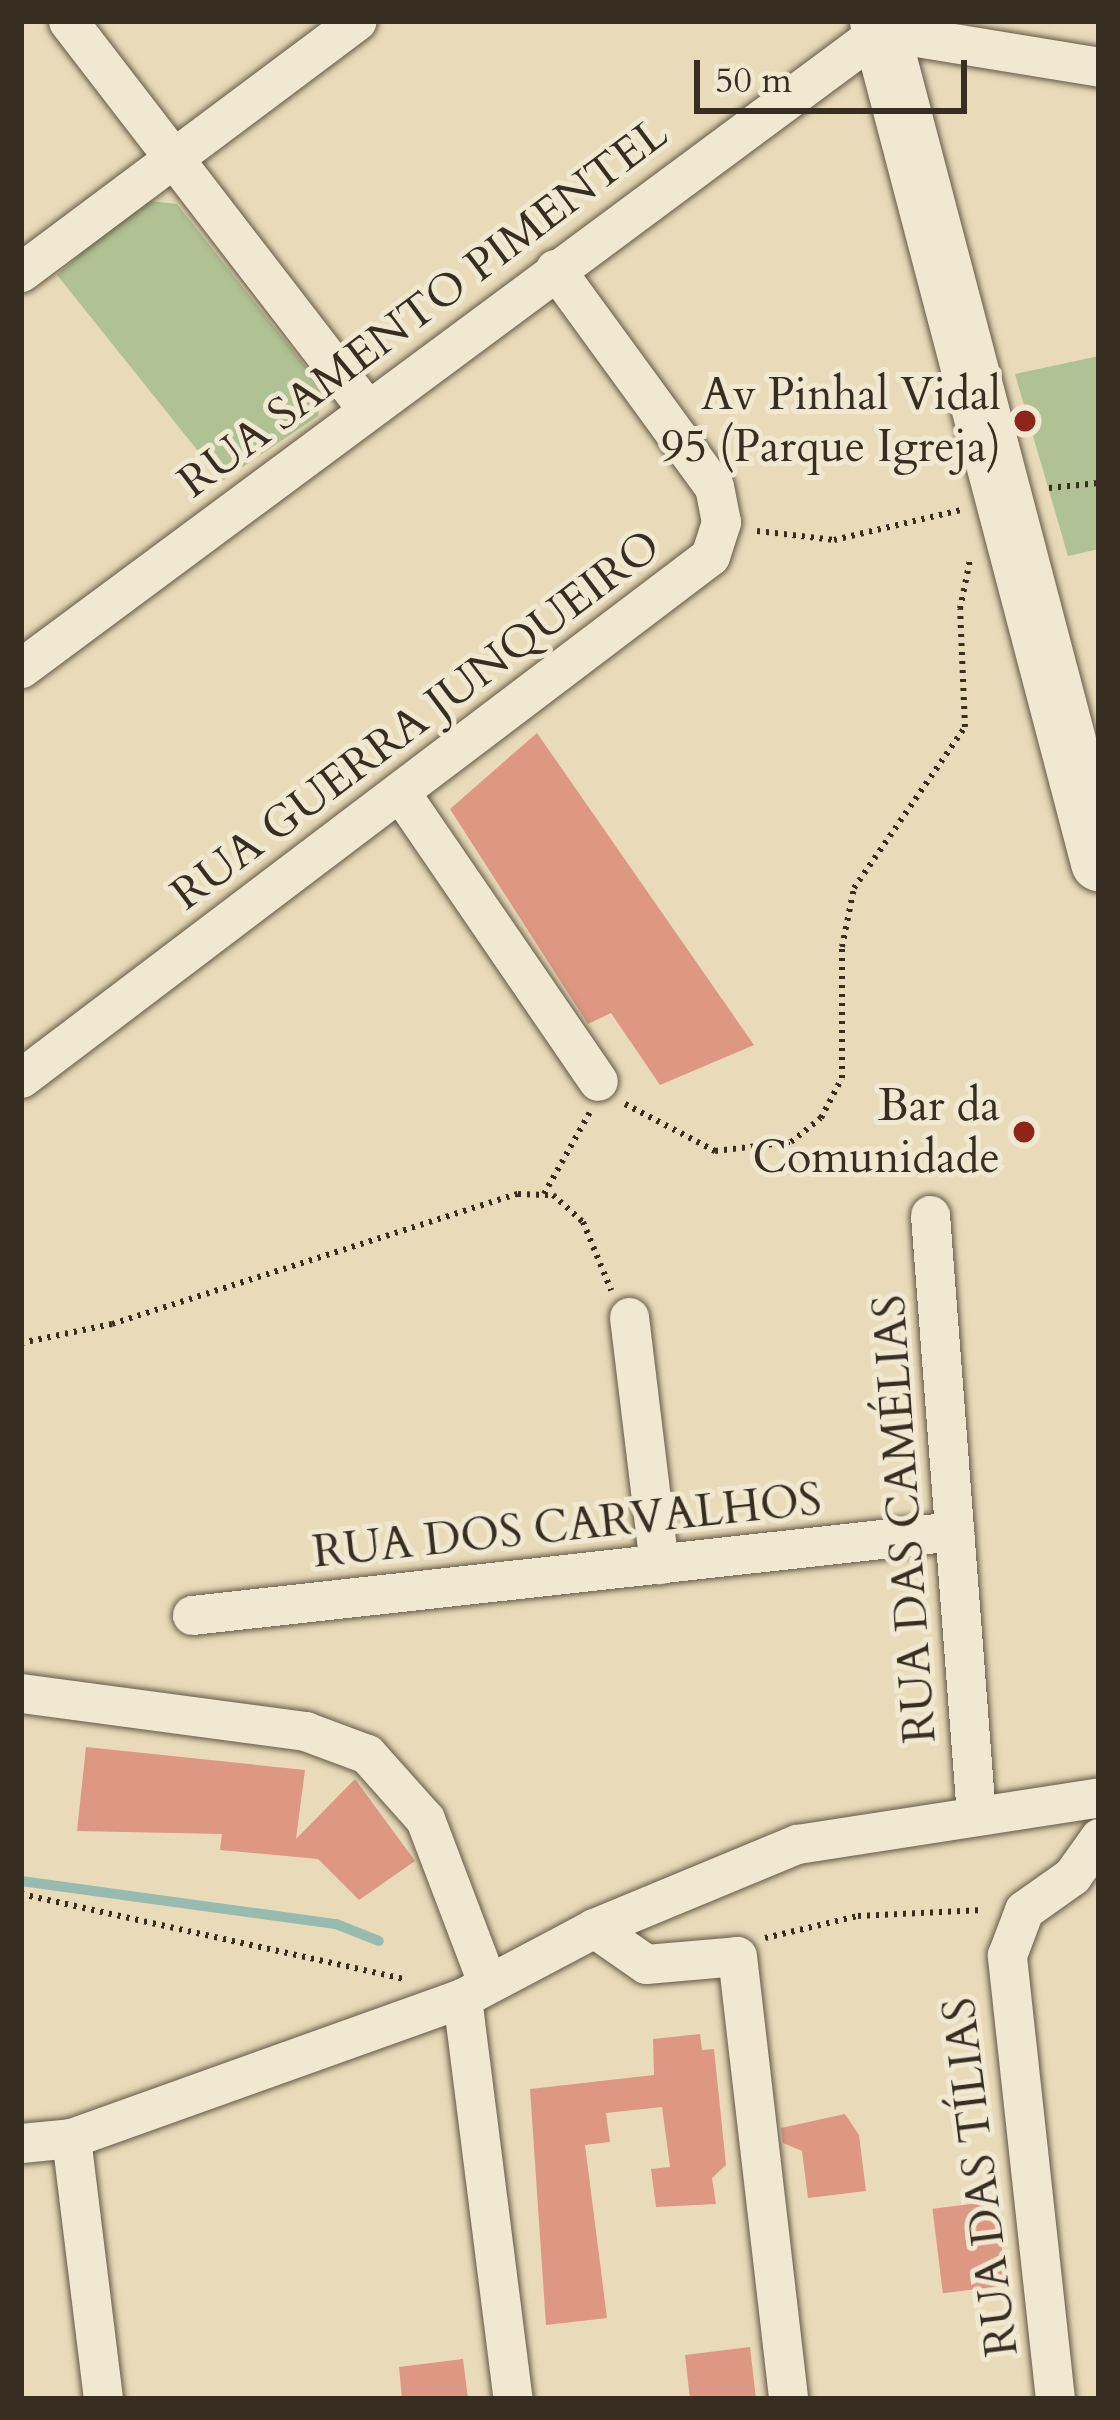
<!DOCTYPE html>
<html>
<head>
<meta charset="utf-8">
<style>
	body { margin:0 }
	#map { position:relative; width:1120px; height:2420px; overflow:hidden; background:#e9dbb9; font-family:Cardo,serif }
	div>[style] { position:absolute }
	[style*='--x'] { left:calc(var(--x)*1px); top:calc(var(--y)*1px); width:calc(var(--w)*1px); rotate:calc(var(--a)*1deg) }
	.green>* { inset:0; background:#b0c194 }
	.stream>* { height:10px; margin:-5px; padding:0 5px; transform-origin:5px; border-radius:5px; background:#97bbaf }
	.building>* { inset:0; background:#dd9783; transform-origin:0 0 }
	.path>* { height:6px; margin-top:-3px; transform-origin:0; background:repeating-linear-gradient(90deg,#382d21 0 3px,transparent 0 9px) }
	.roads { filter:drop-shadow(0 0 3px #645847) drop-shadow(0 0 3px #645847) }
	.street>* { height:39px; margin:-19.5px; padding:0 19.5px; transform-origin:19.5px; border-radius:19.5px; background:#f1e8d2 }
	.secondary>* { height:57px; margin:-28.5px; padding:0 28.5px; transform-origin:28.5px; border-radius:28.5px; background:#f1e8d2 }
	.dots>* { width:33px; height:33px; translate:-50% -50%; box-sizing:border-box; border:6px solid #f1e8d2; border-radius:50% }
	span { translate:-50% -50%; white-space:nowrap; text-align:center; line-height:1.15; -webkit-text-stroke:10px #f1e8d2; paint-order:stroke }
	.street-label { font-size:45px; color:#382d21 }
	.poi-label { font-size:45px; color:#382d21 }
	.right { translate:-100% -50%; text-align:right }
	.frame { position:absolute; inset:0; border:24px solid #382d21; pointer-events:none }
	.scale { position:absolute; left:694px; top:60px; width:273px; height:54px; box-sizing:border-box; border:6px solid #382d21; border-top:0; padding-left:15px; font-size:36px; line-height:42px; white-space:nowrap; color:#382d21; -webkit-text-stroke:9px #f1e8d2; paint-order:stroke }
</style>
</head>
<body>
<div id="map">
	<div class="green">
		<div style="clip-path:polygon(141px 200px,177px 204px,324px 390px,318px 416px,222px 481px,57px 275px)"></div>
		<div style="clip-path:polygon(1099px 356px,1099px 549px,1068px 556px,1015px 374px)"></div>
	</div>
	<div class="stream">
		<div style="--x:21;--y:1881;--w:318;--a:7.8"></div>
		<div style="--x:336;--y:1924;--w:46;--a:21.6"></div>
	</div>
	<div class="building">
		<div style="clip-path:polygon(537px 733px,754px 1045px,660px 1085px,611px 1013px,588px 1024px,450px 809px)"></div>
		<div style="clip-path:polygon(86px 1747px,305px 1770px,296px 1839px,355px 1779px,415px 1861px,359px 1900px,318px 1859px,220px 1850px,222px 1834px,77px 1831px)"></div>
		<div style="clip-path:polygon(700px 2034px,702px 2050px,714px 2049px,726px 2165px,712px 2178px,716px 2204px,656px 2207px,651px 2169px,670px 2167px,662px 2107px,606px 2113px,610px 2142px,585px 2145px,607px 2318px,546px 2325px,530px 2089px,654px 2075px,653px 2039px)"></div>
		<div style="clip-path:polygon(845px 2114px,859px 2135px,866px 2191px,808px 2198px,802px 2151px,783px 2143px,781px 2128px)"></div>
		<div style="left:996px;top:2201px;width:85px;height:64px;rotate:83deg"></div>
		<div style="clip-path:polygon(750px 2347px,756px 2399px,690px 2399px,685px 2355px)"></div>
		<div style="clip-path:polygon(463px 2359px,468px 2399px,402px 2399px,399px 2367px)"></div>
	</div>
	<div class="path">
		<div style="--x:1049;--y:488;--w:50;--a:-5.7"></div>
		<div style="--x:757;--y:531;--w:78;--a:6.7"></div>
		<div style="--x:834;--y:540;--w:130;--a:-13.3"></div>
		<div style="--x:625;--y:1104;--w:102;--a:27.6"></div>
		<div style="--x:715;--y:1151;--w:77;--a:-6.8"></div>
		<div style="--x:791;--y:1142;--w:38;--a:-39"></div>
		<div style="--x:821;--y:1118;--w:45;--a:-62.3"></div>
		<div style="--x:842;--y:1078;--w:131;--a:-90"></div>
		<div style="--x:842;--y:947;--w:60;--a:-78.5"></div>
		<div style="--x:854;--y:888;--w:196;--a:-55.4"></div>
		<div style="--x:965;--y:727;--w:118;--a:-92.4"></div>
		<div style="--x:960;--y:609;--w:50;--a:-78.5"></div>
		<div style="--x:544;--y:1194;--w:94;--a:-60.7"></div>
		<div style="--x:21;--y:1343;--w:93;--a:-11.8"></div>
		<div style="--x:112;--y:1324;--w:426;--a:-17.8"></div>
		<div style="--x:518;--y:1194;--w:35;--a:2"></div>
		<div style="--x:553;--y:1195;--w:40;--a:42"></div>
		<div style="--x:583;--y:1222;--w:74;--a:67.6"></div>
		<div style="--x:21;--y:1894;--w:392;--a:12.5"></div>
		<div style="--x:765;--y:1938;--w:96;--a:-13.3"></div>
		<div style="--x:858;--y:1916;--w:125;--a:-2.7"></div>
	</div>
	<div class="roads">
		<div class="street">
			<div style="--x:68;--y:21;--w:487;--a:52.4"></div>
			<div style="--x:21;--y:272;--w:419;--a:-36.8"></div>
			<div style="--x:21;--y:668;--w:1069;--a:-36.56"></div>
			<div style="--x:880;--y:31;--w:222;--a:9.3"></div>
			<div style="--x:400;--y:792;--w:350;--a:55.6"></div>
			<div style="--x:21;--y:1078;--w:864;--a:-37.15"></div>
			<div style="--x:710;--y:556;--w:36;--a:-72"></div>
			<div style="--x:721;--y:522;--w:36;--a:-101"></div>
			<div style="--x:714;--y:487;--w:270;--a:-126.1"></div>
			<div style="--x:930;--y:1215;--w:602;--a:85.62"></div>
			<div style="--x:629;--y:1317;--w:249;--a:83.1"></div>
			<div style="--x:192;--y:1615;--w:767;--a:-6.29"></div>
			<div style="--x:21;--y:1693;--w:287;--a:7.6"></div>
			<div style="--x:305;--y:1731;--w:66;--a:20.4"></div>
			<div style="--x:367;--y:1754;--w:87;--a:48.3"></div>
			<div style="--x:425;--y:1819;--w:174;--a:69.2"></div>
			<div style="--x:594;--y:1928;--w:63;--a:34.7"></div>
			<div style="--x:646;--y:1964;--w:91;--a:-5"></div>
			<div style="--x:737;--y:1956;--w:446;--a:83.4"></div>
			<div style="--x:462;--y:1998;--w:404;--a:82.8"></div>
			<div style="--x:71;--y:2138;--w:263;--a:83"></div>
			<div style="--x:21;--y:2143;--w:50;--a:-5.7"></div>
			<div style="--x:71;--y:2138;--w:415;--a:-19.7"></div>
			<div style="--x:462;--y:1998;--w:149;--a:-27.9"></div>
			<div style="--x:594;--y:1928;--w:220;--a:-22.5"></div>
			<div style="--x:797;--y:1844;--w:306;--a:-8.8"></div>
			<div style="--x:1055;--y:2399;--w:447;--a:-96.2"></div>
			<div style="--x:1007;--y:1955;--w:48;--a:-69.3"></div>
			<div style="--x:1024;--y:1910;--w:59;--a:-35.3"></div>
			<div style="--x:1072;--y:1876;--w:47;--a:-54.6"></div>
		</div>
		<div class="secondary">
			<div style="--x:878;--y:21;--w:870;--a:75.28"></div>
		</div>
	</div>
	<div class="dots">
		<div style="left:1025px;top:421px;background:#8f2418"></div>
		<div style="left:1024px;top:1132px;background:#8f2418"></div>
	</div>
	<div class="street-label">
		<span style="left:423px;top:308px;rotate:-37deg">RUA SAMENTO PIMENTEL</span>
		<span style="left:416px;top:720px;rotate:-37deg">RUA GUERRA JUNQUEIRO</span>
		<span style="left:905px;top:1519px;rotate:-94deg">RUA DAS CAMÉLIAS</span>
		<span style="left:567px;top:1526px;rotate:-6deg">RUA DOS CARVALHOS</span>
		<span style="left:981px;top:2177px;rotate:-97deg">RUA DAS TÍLIAS</span>
	</div>
	<div class="poi-label">
		<span class="right" style="left:1001px;top:421px">Av Pinhal Vidal<br>95 (Parque Igreja)</span>
		<span class="right" style="left:1000px;top:1132px">Bar da<br>Comunidade</span>
	</div>
	<div class="frame"></div>
	<div class="scale">50 m</div>
</div>
</body>
</html>
